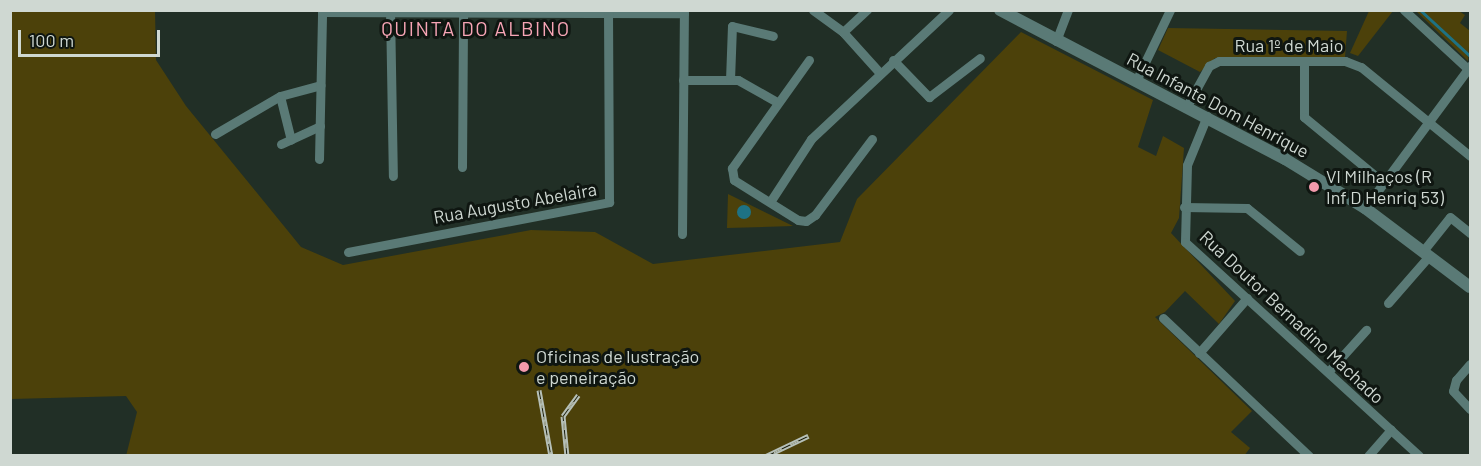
<!DOCTYPE html>
<html>
<head>
<meta charset="utf-8">
<style>
	body { margin:0 }
	#map { position:relative; width:1481px; height:466px; overflow:hidden; background:#212f26; font-family:Barlow,sans-serif }
	div>[style] { position:absolute }
	[style*='--x'] { left:calc(var(--x)*1px); top:calc(var(--y)*1px); width:calc(var(--w)*1px); rotate:calc(var(--a)*1deg) }
	.green>* { inset:0; background:#4c410a }
	.water>* { inset:0; background:#1e7284 }
	.round { border-radius:50% }
	.stream>* { height:3px; margin:-1.5px; padding:0 1.5px; transform-origin:1.5px; border-radius:1.5px; background:#1e7284 }
	.minor>* { height:9px; margin:-4.5px; padding:0 4.5px; transform-origin:4.5px; border-radius:4.5px; background:#5a7a76 }
	.tertiary>* { height:12px; margin:-6px; padding:0 6px; transform-origin:6px; border-radius:6px; background:#5a7a76 }
	.rail>* { height:5px; margin-top:-2.5px; transform-origin:0; background:repeating-linear-gradient(90deg,#0f1611 0 9px,#b6c0b9 0 18px); box-sizing:border-box; border-block:2px solid #b6c0b9 }
	.dots>* { width:16px; height:16px; translate:-50% -50%; box-sizing:border-box; border:3px solid #0f1611; border-radius:50% }
	span { translate:-50% -50%; white-space:nowrap; text-align:center; line-height:1.15; -webkit-text-stroke:6px #0f1611; paint-order:stroke }
	.street-label { font-size:18px; color:#cfd8d2 }
	.poi-label { font-size:18px; color:#cfd8d2 }
	.left { translate:0 -50%; text-align:left }
	.neighbourhood-label { font-size:20px; color:#f8a5b6; letter-spacing:1.5px }
	.frame { position:absolute; inset:0; border:12px solid #cfd8d2; pointer-events:none }
	.scale { position:absolute; left:18px; top:30px; width:142px; height:27px; box-sizing:border-box; border:3px solid #cfd8d2; border-top:0; padding-left:8px; font-size:18px; line-height:21px; white-space:nowrap; color:#cfd8d2; -webkit-text-stroke:4px #0f1611; paint-order:stroke }
</style>
</head>
<body>
<div id="map">
	<div class="green">
		<div style="clip-path:polygon(155px 10px,156px 60px,186px 106px,301px 247px,343px 265px,531px 230px,595px 232px,653px 264px,840px 242px,857px 199px,1021px 32px,1153px 100px,1138px 147px,1156px 156px,1163px 136px,1184px 148px,1179px 218px,1171px 233px,1235px 301px,1219px 324px,1185px 291px,1165px 312px,1155px 317px,1252px 411px,1231px 432px,1250px 448px,1244px 456px,126px 456px,137px 412px,126px 396px,11px 399px,11px 11px)"></div>
		<div style="clip-path:polygon(1369px 11px,1393px 11px,1358px 56px,1350px 53px)"></div>
		<div style="clip-path:polygon(1416px 11px,1459px 11px,1465px 15px,1460px 23px,1470px 31px,1468px 61px)"></div>
		<div style="clip-path:polygon(1168px 28px,1347px 31px,1345px 57px,1215px 58px,1200px 72px,1158px 50px)"></div>
		<div style="clip-path:polygon(728px 194px,793px 226px,727px 228px)"></div>
	</div>
	<div class="water">
		<div class="round" style="left:737px;top:205px;width:14px;height:14px"></div>
	</div>
	<div class="stream">
		<div style="--x:1420;--y:10;--w:68;--a:42.6"></div>
	</div>
	<div class="minor">
		<div style="--x:390;--y:10;--w:166;--a:89"></div>
		<div style="--x:813;--y:10;--w:37;--a:36"></div>
		<div style="--x:843;--y:32;--w:54;--a:48"></div>
		<div style="--x:1404;--y:10;--w:87;--a:42.7"></div>
		<div style="--x:843;--y:32;--w:33;--a:-43"></div>
		<div style="--x:1056;--y:41;--w:33;--a:-69"></div>
		<div style="--x:809;--y:60;--w:133;--a:125.5"></div>
		<div style="--x:732;--y:168;--w:12;--a:81"></div>
		<div style="--x:734;--y:180;--w:75;--a:32"></div>
		<div style="--x:798;--y:220;--w:8;--a:7"></div>
		<div style="--x:806;--y:221;--w:11;--a:-34"></div>
		<div style="--x:815;--y:215;--w:95;--a:-53.1"></div>
		<div style="--x:893;--y:60;--w:52;--a:45.8"></div>
		<div style="--x:929;--y:97;--w:64;--a:-37.4"></div>
		<div style="--x:1304;--y:61;--w:56;--a:90"></div>
		<div style="--x:1304;--y:117;--w:104;--a:39.5"></div>
		<div style="--x:683;--y:80;--w:55;--a:0"></div>
		<div style="--x:738;--y:80;--w:45;--a:29.4"></div>
		<div style="--x:730;--y:80;--w:54;--a:-87.9"></div>
		<div style="--x:732;--y:26;--w:42;--a:13.7"></div>
		<div style="--x:1136;--y:81;--w:79;--a:-64.4"></div>
		<div style="--x:280;--y:96;--w:45;--a:76"></div>
		<div style="--x:1187;--y:106;--w:46;--a:-61.2"></div>
		<div style="--x:1209;--y:66;--w:11;--a:-27"></div>
		<div style="--x:1219;--y:61;--w:126;--a:0"></div>
		<div style="--x:1345;--y:61;--w:17;--a:21"></div>
		<div style="--x:1361;--y:67;--w:141;--a:39.2"></div>
		<div style="--x:1207;--y:116;--w:53;--a:112.2"></div>
		<div style="--x:1187;--y:165;--w:77;--a:91.5"></div>
		<div style="--x:1185;--y:242;--w:317;--a:42.4"></div>
		<div style="--x:215;--y:134;--w:75;--a:-30.3"></div>
		<div style="--x:280;--y:96;--w:42;--a:-15"></div>
		<div style="--x:281;--y:144;--w:43;--a:-24.8"></div>
		<div style="--x:319;--y:159;--w:147;--a:-88.8"></div>
		<div style="--x:322;--y:12;--w:362;--a:0.2"></div>
		<div style="--x:462;--y:167;--w:157;--a:-89.6"></div>
		<div style="--x:770;--y:202;--w:75;--a:-56.9"></div>
		<div style="--x:811;--y:139;--w:189;--a:-43.1"></div>
		<div style="--x:1184;--y:207;--w:63;--a:0.9"></div>
		<div style="--x:1247;--y:208;--w:68;--a:39.1"></div>
		<div style="--x:1365;--y:208;--w:177;--a:-53.5"></div>
		<div style="--x:682;--y:234;--w:224;--a:-89.5"></div>
		<div style="--x:1423;--y:251;--w:43;--a:-51.5"></div>
		<div style="--x:1450;--y:217;--w:26;--a:39"></div>
		<div style="--x:348;--y:252;--w:266;--a:-10.8"></div>
		<div style="--x:609;--y:202;--w:192;--a:-90.3"></div>
		<div style="--x:1388;--y:303;--w:62;--a:-48.9"></div>
		<div style="--x:1163;--y:318;--w:201;--a:43.4"></div>
		<div style="--x:1199;--y:353;--w:73;--a:-48.9"></div>
		<div style="--x:1470;--y:364;--w:21;--a:131"></div>
		<div style="--x:1456;--y:380;--w:11;--a:105"></div>
		<div style="--x:1453;--y:391;--w:25;--a:47"></div>
		<div style="--x:1328;--y:372;--w:57;--a:-47.9"></div>
		<div style="--x:1368;--y:456;--w:35;--a:-49"></div>
	</div>
	<div class="tertiary">
		<div style="--x:1000;--y:10;--w:322;--a:27.6"></div>
		<div style="--x:1285;--y:159;--w:94;--a:31.5"></div>
		<div style="--x:1365;--y:208;--w:131;--a:37"></div>
	</div>
	<div class="rail">
		<div style="--x:539;--y:390;--w:67;--a:79.7"></div>
		<div style="--x:567;--y:456;--w:40;--a:-95.7"></div>
		<div style="--x:563;--y:416;--w:26;--a:-54"></div>
		<div style="--x:766;--y:456;--w:47;--a:-25.5"></div>
	</div>
	<div class="dots">
		<div style="left:1314px;top:187px;background:#f39aac"></div>
		<div style="left:524px;top:367px;background:#f39aac"></div>
	</div>
	<div class="street-label">
		<span style="left:1289px;top:45px">Rua 1º de Maio</span>
		<span style="left:1218px;top:105px;rotate:28deg">Rua Infante Dom Henrique</span>
		<span style="left:515px;top:203px;rotate:-10deg">Rua Augusto Abelaira</span>
		<span style="left:1292px;top:317px;rotate:43deg">Rua Doutor Bernadino Machado</span>
	</div>
	<div class="poi-label">
		<span class="left" style="left:1326px;top:187px">Vl Milhaços (R<br>Inf D Henriq 53)</span>
		<span class="left" style="left:536px;top:367px">Oficinas de lustração<br>e peneiração</span>
	</div>
	<div class="neighbourhood-label">
		<span style="left:476px;top:28px">QUINTA DO ALBINO</span>
	</div>
	<div class="frame"></div>
	<div class="scale">100 m</div>
</div>
</body>
</html>
